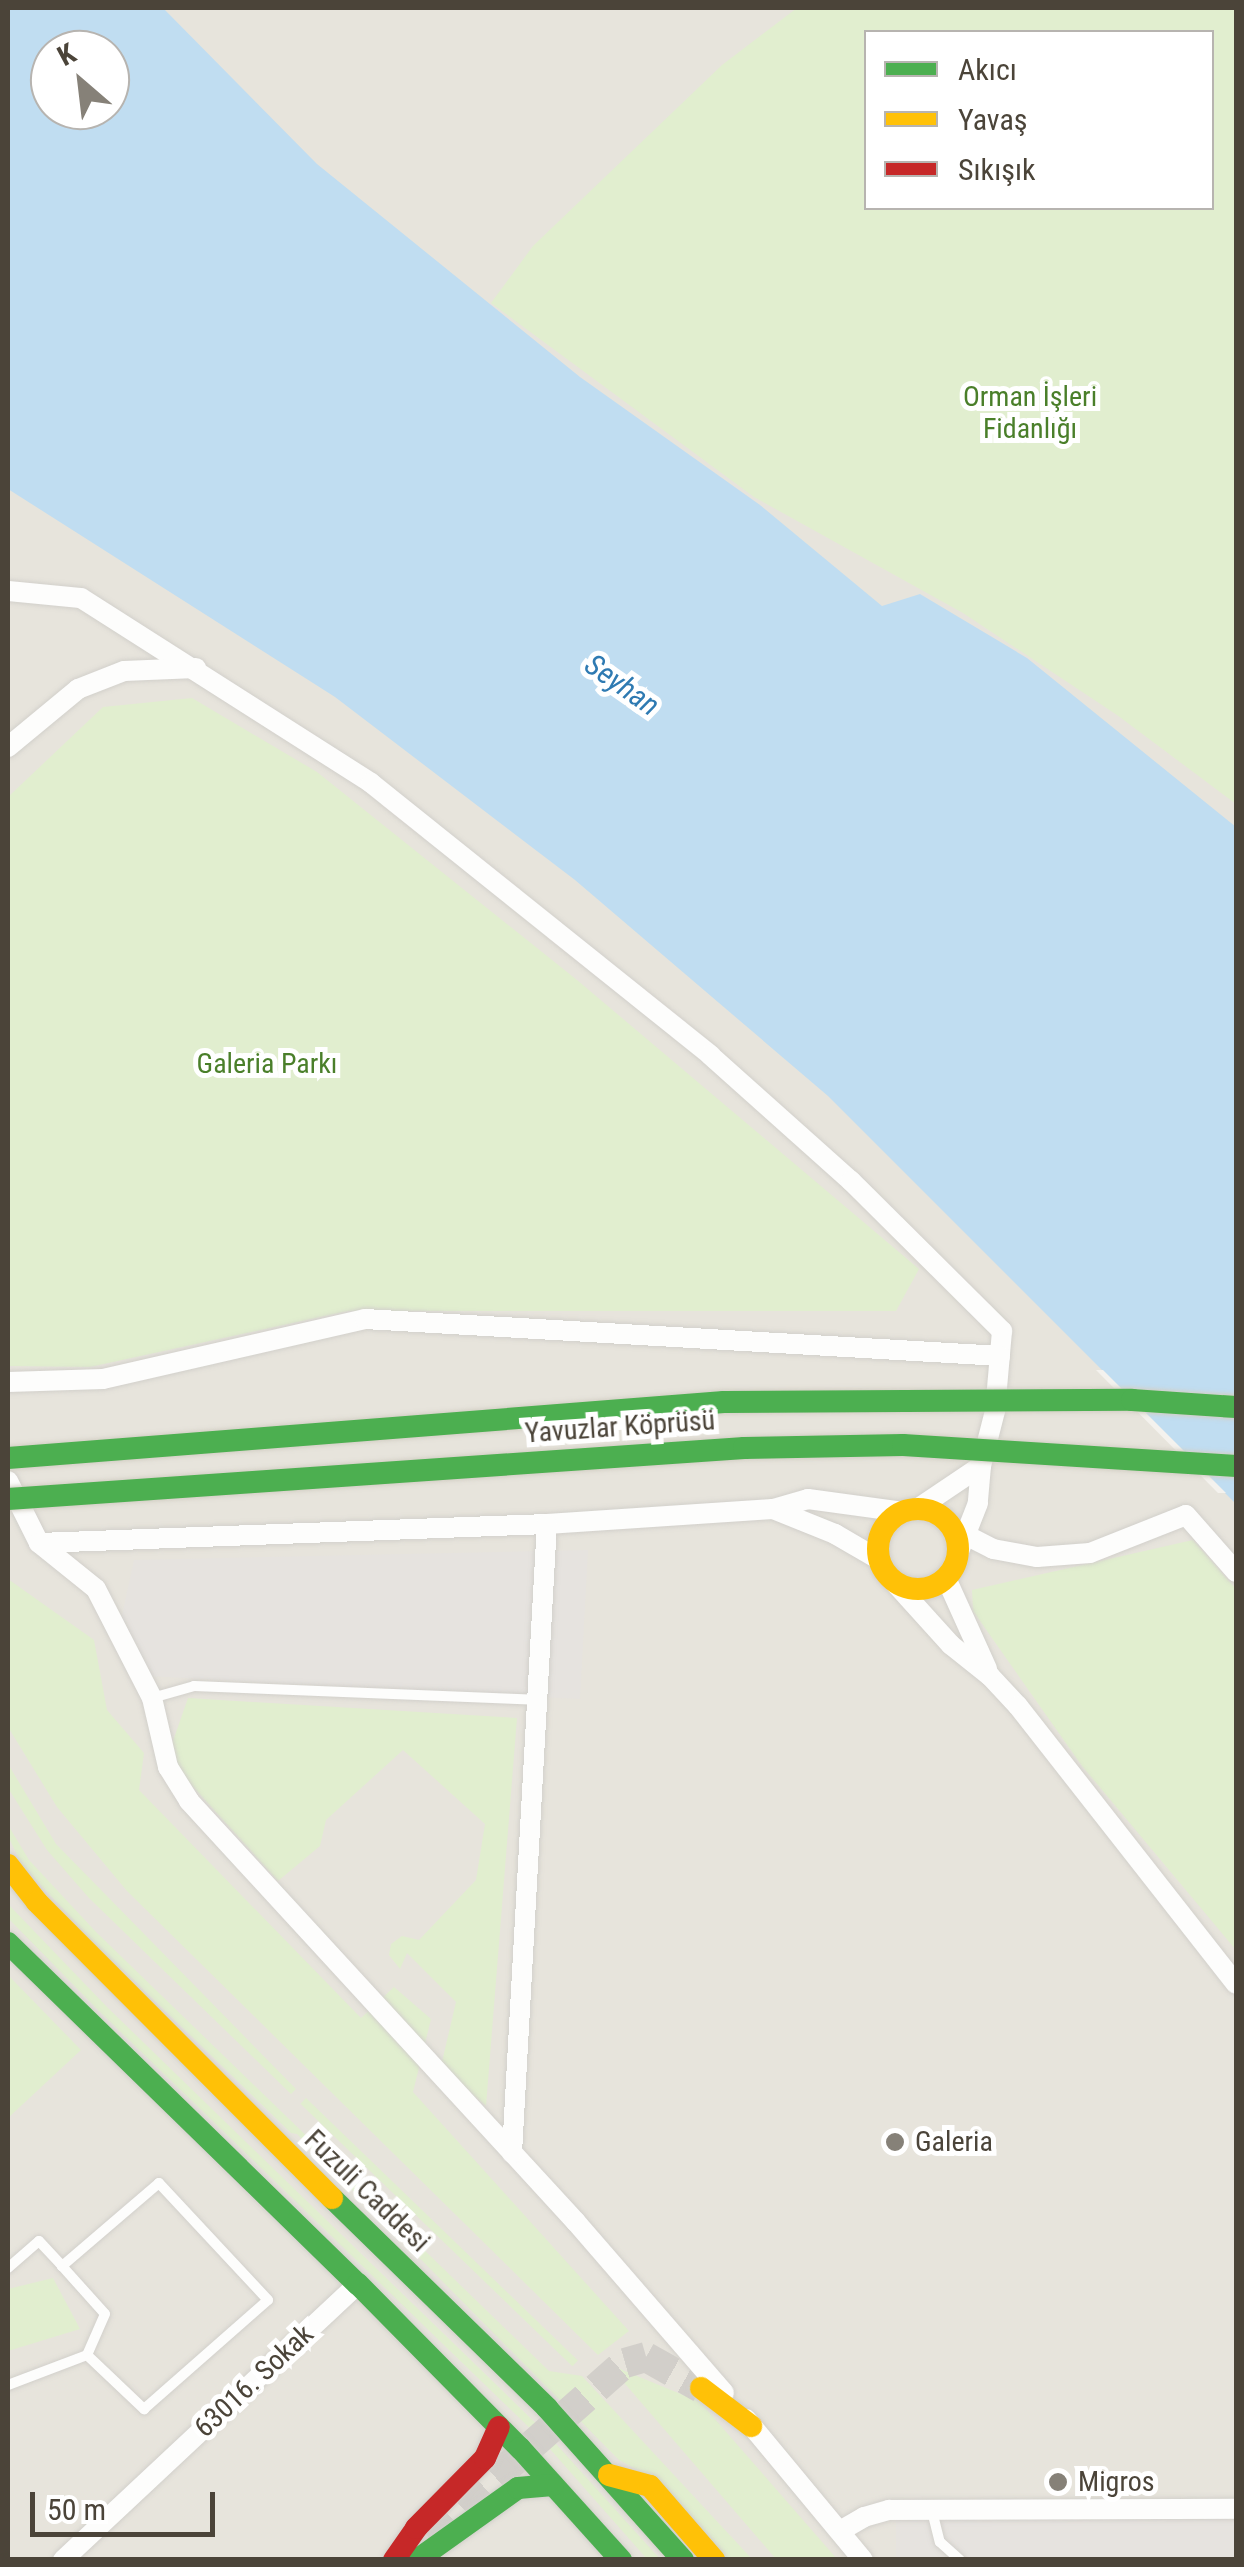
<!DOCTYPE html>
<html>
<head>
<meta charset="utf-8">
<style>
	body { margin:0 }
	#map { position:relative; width:1244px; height:2567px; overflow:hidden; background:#f4f2ee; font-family:"Roboto Condensed",sans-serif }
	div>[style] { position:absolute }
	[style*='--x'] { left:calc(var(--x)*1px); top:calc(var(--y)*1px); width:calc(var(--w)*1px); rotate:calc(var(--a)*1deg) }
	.residential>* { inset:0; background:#e7e4dc }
	.green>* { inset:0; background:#e1eecf; transform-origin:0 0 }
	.parking>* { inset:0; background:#e6e3df; transform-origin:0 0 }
	.water>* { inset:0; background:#c0ddf1 }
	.pier>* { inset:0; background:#f4f2ee }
	.secondary-tunnel>* { height:30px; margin-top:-15px; transform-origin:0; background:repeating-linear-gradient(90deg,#d2cfca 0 30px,transparent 0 45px) }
	.roads { filter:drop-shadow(0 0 2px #d2d0cb) drop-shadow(0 0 2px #d2d0cb) }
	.lane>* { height:10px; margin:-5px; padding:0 5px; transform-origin:5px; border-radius:5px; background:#fdfdfc }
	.street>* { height:20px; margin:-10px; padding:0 10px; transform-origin:10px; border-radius:10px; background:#fdfdfc }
	.fast>* { height:22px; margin:-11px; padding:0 11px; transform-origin:11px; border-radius:11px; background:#4caf50 }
	.slow>* { height:22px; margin:-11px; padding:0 11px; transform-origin:11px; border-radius:11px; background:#ffc107 }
	.slow>.ring { margin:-11px; padding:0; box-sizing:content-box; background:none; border:22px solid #ffc107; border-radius:50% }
	.jam>* { height:22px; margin:-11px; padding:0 11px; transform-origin:11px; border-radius:11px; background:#c62828 }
	.bridges { filter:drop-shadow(0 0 2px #d3cfc5) drop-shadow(0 0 2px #d3cfc5) }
	.fast-bridge>* { height:22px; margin:-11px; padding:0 11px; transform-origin:11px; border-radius:11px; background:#4caf50 }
	.dots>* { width:28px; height:28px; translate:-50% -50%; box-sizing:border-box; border:5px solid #fff; border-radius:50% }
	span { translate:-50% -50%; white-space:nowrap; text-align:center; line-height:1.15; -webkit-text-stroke:10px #fff; paint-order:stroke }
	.park-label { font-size:28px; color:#4a7f2a }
	.street-label { font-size:28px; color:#4b4439 }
	.poi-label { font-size:28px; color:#4b4439 }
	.left { translate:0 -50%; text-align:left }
	.water-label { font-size:30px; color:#2e7ab2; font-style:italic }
	.frame { position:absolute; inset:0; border:10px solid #4b4439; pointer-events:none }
	.legend { position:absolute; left:864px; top:30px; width:350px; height:180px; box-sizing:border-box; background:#fff; border:2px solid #b7b4b0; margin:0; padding:12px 18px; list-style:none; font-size:30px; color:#4b4439 }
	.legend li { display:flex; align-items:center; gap:20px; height:50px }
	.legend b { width:50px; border:2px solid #b7b4b0 }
	.north { position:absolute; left:30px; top:30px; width:100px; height:100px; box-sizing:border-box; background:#fff; border:2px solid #b7b4b0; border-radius:50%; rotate:332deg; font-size:28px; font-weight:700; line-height:40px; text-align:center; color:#4b4439 }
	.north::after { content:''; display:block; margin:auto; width:35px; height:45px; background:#868178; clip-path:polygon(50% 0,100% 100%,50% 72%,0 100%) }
	.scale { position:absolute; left:30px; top:2492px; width:185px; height:45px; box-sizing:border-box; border:5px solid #4b4439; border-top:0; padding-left:12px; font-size:30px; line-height:35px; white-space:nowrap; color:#4b4439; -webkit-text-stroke:8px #fff; paint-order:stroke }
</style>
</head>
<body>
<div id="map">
	<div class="residential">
		<div style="clip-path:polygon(evenodd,8px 8px,1236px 8px,1236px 2559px,8px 2559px,8px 8px,866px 32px,1212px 32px,1212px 208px,866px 208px,866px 32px,8px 8px,50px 50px,110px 50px,110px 110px,50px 110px,50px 50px)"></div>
	</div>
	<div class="green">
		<div style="clip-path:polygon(evenodd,797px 8px,1236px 8px,1236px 804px,1117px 715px,963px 613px,754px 497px,491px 303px,533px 246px,722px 65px,797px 8px,1212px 32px,1212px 208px,866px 208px,866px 32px,1212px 32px)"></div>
		<div style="clip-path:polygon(192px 698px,317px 772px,577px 980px,919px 1269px,896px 1311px,348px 1311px,90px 1367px,8px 1366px,8px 797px,103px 707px)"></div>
		<div style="clip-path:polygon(1193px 1540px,1236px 1589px,1236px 1950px,1082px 1766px,973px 1611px,972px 1590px)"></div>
		<div style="clip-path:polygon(8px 1579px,94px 1640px,107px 1710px,144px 1753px,139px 1790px,361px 2018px,394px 1987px,431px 2019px,413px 2092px,629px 2331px,598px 2355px,127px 1891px,57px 1807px,8px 1727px)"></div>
		<div style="clip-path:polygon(188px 1698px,517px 1718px,486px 2106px,441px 2066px,456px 2002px,407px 1953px,400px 1969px,389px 1955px,391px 1944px,402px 1936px,419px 1940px,476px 1880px,485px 1824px,403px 1750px,326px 1820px,320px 1846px,278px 1881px,167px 1758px)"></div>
		<div style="clip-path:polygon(8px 1764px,56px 1844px,296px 2089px,291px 2094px,89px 1898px,47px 1850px,8px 1788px)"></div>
		<div style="clip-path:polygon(8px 1825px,29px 1860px,96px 1932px,549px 2371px,582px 2376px,752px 2559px,724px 2559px,649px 2476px,619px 2460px,297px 2134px,291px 2133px,89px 1937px,22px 1865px,8px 1836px)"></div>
		<div style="clip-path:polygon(8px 1904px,108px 2008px,548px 2435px,660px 2559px,647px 2559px,542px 2440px,99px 2011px,8px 1918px)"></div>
		<div style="clip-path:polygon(8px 1975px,81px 2050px,8px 2118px)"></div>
		<div style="left:306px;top:2098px;width:378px;height:8px;rotate:44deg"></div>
		<div style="clip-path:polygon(53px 2278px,80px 2329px,8px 2351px,8px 2289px)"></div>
		<div style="clip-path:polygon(608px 2364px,700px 2402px,837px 2559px,776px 2559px)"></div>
	</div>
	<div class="parking">
		<div style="clip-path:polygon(588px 1550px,580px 1699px,147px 1676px,118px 1634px,134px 1560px)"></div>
		<div style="left:1236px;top:2514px;width:45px;height:340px;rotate:90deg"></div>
	</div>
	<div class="water">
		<div style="clip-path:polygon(evenodd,8px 8px,163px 8px,317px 164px,580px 377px,760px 505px,882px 606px,920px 594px,1027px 658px,1236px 827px,1236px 1504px,828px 1096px,575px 880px,335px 697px,8px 489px,8px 8px,50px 50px,110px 50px,110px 110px,50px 110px,50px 50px)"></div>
	</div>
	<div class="pier">
		<div style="clip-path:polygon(1096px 1370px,1103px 1370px,1226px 1493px,1218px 1493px)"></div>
	</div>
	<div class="secondary-tunnel">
		<div style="--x:428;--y:2537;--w:263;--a:-41.5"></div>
		<div style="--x:625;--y:2363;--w:22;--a:-16"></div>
		<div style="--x:646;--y:2357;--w:63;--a:29.4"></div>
	</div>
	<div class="roads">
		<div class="lane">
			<div style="--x:152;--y:1698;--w:44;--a:-15.9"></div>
			<div style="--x:194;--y:1686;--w:342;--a:2.3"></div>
			<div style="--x:8;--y:2268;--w:41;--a:-41.1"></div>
			<div style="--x:39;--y:2241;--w:34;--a:47"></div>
			<div style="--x:62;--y:2266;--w:64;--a:48.1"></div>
			<div style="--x:105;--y:2314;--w:45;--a:113.7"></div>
			<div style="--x:87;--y:2355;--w:79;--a:43.5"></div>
			<div style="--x:144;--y:2409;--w:165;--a:-41.3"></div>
			<div style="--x:268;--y:2300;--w:160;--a:-133"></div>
			<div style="--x:159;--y:2183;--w:128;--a:139.4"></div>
			<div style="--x:8;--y:2385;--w:85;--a:-20.8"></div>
			<div style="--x:932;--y:2511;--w:32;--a:76"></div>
			<div style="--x:940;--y:2542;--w:27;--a:42"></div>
		</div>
		<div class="street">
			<div style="--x:8;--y:591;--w:73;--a:5.5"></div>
			<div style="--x:81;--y:598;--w:344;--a:32.5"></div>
			<div style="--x:371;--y:783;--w:435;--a:38.7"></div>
			<div style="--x:710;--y:1055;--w:189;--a:41.8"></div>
			<div style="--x:851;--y:1181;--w:213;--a:44.8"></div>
			<div style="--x:1002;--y:1331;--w:80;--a:95"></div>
			<div style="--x:995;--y:1411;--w:57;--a:104.3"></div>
			<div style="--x:8;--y:747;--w:91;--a:-39.6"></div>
			<div style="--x:78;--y:689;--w:49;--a:-21.4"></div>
			<div style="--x:124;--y:671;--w:72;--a:-2.4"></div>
			<div style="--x:8;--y:1382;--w:95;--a:-1.8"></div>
			<div style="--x:103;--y:1379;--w:269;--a:-12.9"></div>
			<div style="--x:365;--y:1319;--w:636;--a:3.33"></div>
			<div style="--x:8;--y:1481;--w:69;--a:63.4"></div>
			<div style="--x:39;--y:1543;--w:73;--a:38.9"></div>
			<div style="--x:96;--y:1589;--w:123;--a:62.8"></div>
			<div style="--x:152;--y:1698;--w:71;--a:76.9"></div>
			<div style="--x:168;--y:1767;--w:40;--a:58"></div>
			<div style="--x:189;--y:1801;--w:572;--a:47.41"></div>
			<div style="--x:576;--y:2222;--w:226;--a:49.1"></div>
			<div style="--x:773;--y:1509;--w:67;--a:22"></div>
			<div style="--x:835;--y:1534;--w:50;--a:30.2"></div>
			<div style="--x:917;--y:1509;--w:77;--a:-33.9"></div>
			<div style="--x:981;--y:1466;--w:37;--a:95"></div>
			<div style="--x:978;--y:1503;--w:55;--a:111.4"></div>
			<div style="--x:952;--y:1528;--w:46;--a:27.1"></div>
			<div style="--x:993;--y:1549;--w:45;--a:10.3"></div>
			<div style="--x:1037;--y:1557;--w:53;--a:-4.3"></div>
			<div style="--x:1090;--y:1553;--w:103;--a:-21.6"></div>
			<div style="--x:1186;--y:1515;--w:76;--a:48.7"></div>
			<div style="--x:39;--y:1543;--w:508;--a:-2.14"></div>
			<div style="--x:547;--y:1524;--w:226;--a:-3.8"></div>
			<div style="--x:773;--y:1509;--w:36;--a:-16"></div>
			<div style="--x:808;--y:1499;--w:96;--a:7.8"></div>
			<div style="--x:946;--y:1578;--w:100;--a:65.7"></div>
			<div style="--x:894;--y:1582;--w:85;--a:47.9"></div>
			<div style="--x:951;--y:1645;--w:50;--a:38.5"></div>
			<div style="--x:990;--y:1676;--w:41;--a:47"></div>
			<div style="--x:1018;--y:1706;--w:353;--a:51.9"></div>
			<div style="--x:512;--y:2153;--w:630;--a:-86.82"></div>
			<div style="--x:746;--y:2419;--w:183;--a:50.3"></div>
			<div style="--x:840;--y:2531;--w:28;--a:-30"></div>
			<div style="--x:864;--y:2517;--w:26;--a:-16"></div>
			<div style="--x:889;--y:2510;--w:347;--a:-0.2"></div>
			<div style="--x:63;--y:2560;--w:404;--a:-43.1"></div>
		</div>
		<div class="fast">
			<div style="--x:8;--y:1943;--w:489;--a:44.3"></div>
			<div style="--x:358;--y:2284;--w:231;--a:45.4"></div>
			<div style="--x:520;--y:2448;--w:151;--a:48"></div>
			<div style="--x:332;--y:2198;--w:301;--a:44.3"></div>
			<div style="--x:547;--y:2408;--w:204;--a:48.2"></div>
			<div style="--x:417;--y:2560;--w:124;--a:-35.5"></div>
			<div style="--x:518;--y:2488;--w:35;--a:-5"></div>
		</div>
		<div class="slow">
			<div class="ring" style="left:878px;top:1509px;width:58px;height:58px"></div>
			<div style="--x:8;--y:1865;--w:47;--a:51.9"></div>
			<div style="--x:37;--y:1902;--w:418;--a:45.1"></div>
			<div style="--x:701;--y:2388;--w:63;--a:37.2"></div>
			<div style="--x:609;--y:2475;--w:42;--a:15"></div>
			<div style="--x:650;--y:2486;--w:98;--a:49.1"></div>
		</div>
		<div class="jam">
			<div style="--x:394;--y:2560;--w:39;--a:-55"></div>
			<div style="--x:416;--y:2528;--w:98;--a:-45.4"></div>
			<div style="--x:485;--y:2458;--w:34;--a:-66"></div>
		</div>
	</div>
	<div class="bridges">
		<div class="fast-bridge">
			<div style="--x:8;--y:1458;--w:718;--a:-4.47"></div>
			<div style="--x:724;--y:1402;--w:408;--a:-0.3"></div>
			<div style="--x:1132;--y:1400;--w:104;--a:3.9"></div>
			<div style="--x:8;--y:1499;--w:738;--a:-3.96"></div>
			<div style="--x:744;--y:1448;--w:159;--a:-1.1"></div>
			<div style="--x:903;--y:1445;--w:334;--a:3.6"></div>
		</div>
	</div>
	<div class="dots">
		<div style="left:895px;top:2142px;background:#868178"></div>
		<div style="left:1058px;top:2482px;background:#868178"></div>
	</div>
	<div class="park-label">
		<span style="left:1030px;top:413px">Orman İşleri<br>Fidanlığı</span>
		<span style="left:267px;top:1064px">Galeria Parkı</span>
	</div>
	<div class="street-label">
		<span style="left:620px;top:1427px;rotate:-4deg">Yavuzlar Köprüsü</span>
		<span style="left:367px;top:2191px;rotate:44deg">Fuzuli Caddesi</span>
		<span style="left:254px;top:2381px;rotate:-43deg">63016. Sokak</span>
	</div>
	<div class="poi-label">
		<span class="left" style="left:915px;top:2142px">Galeria</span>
		<span class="left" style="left:1078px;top:2482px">Migros</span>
	</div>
	<div class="water-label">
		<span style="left:622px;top:685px;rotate:35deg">Seyhan</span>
	</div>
	<div class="frame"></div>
	<ul class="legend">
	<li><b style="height:12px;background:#4caf50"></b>Akıcı</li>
	<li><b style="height:12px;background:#ffc107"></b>Yavaş</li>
	<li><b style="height:12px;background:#c62828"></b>Sıkışık</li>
	</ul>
	<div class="north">K</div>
	<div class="scale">50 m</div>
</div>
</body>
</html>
